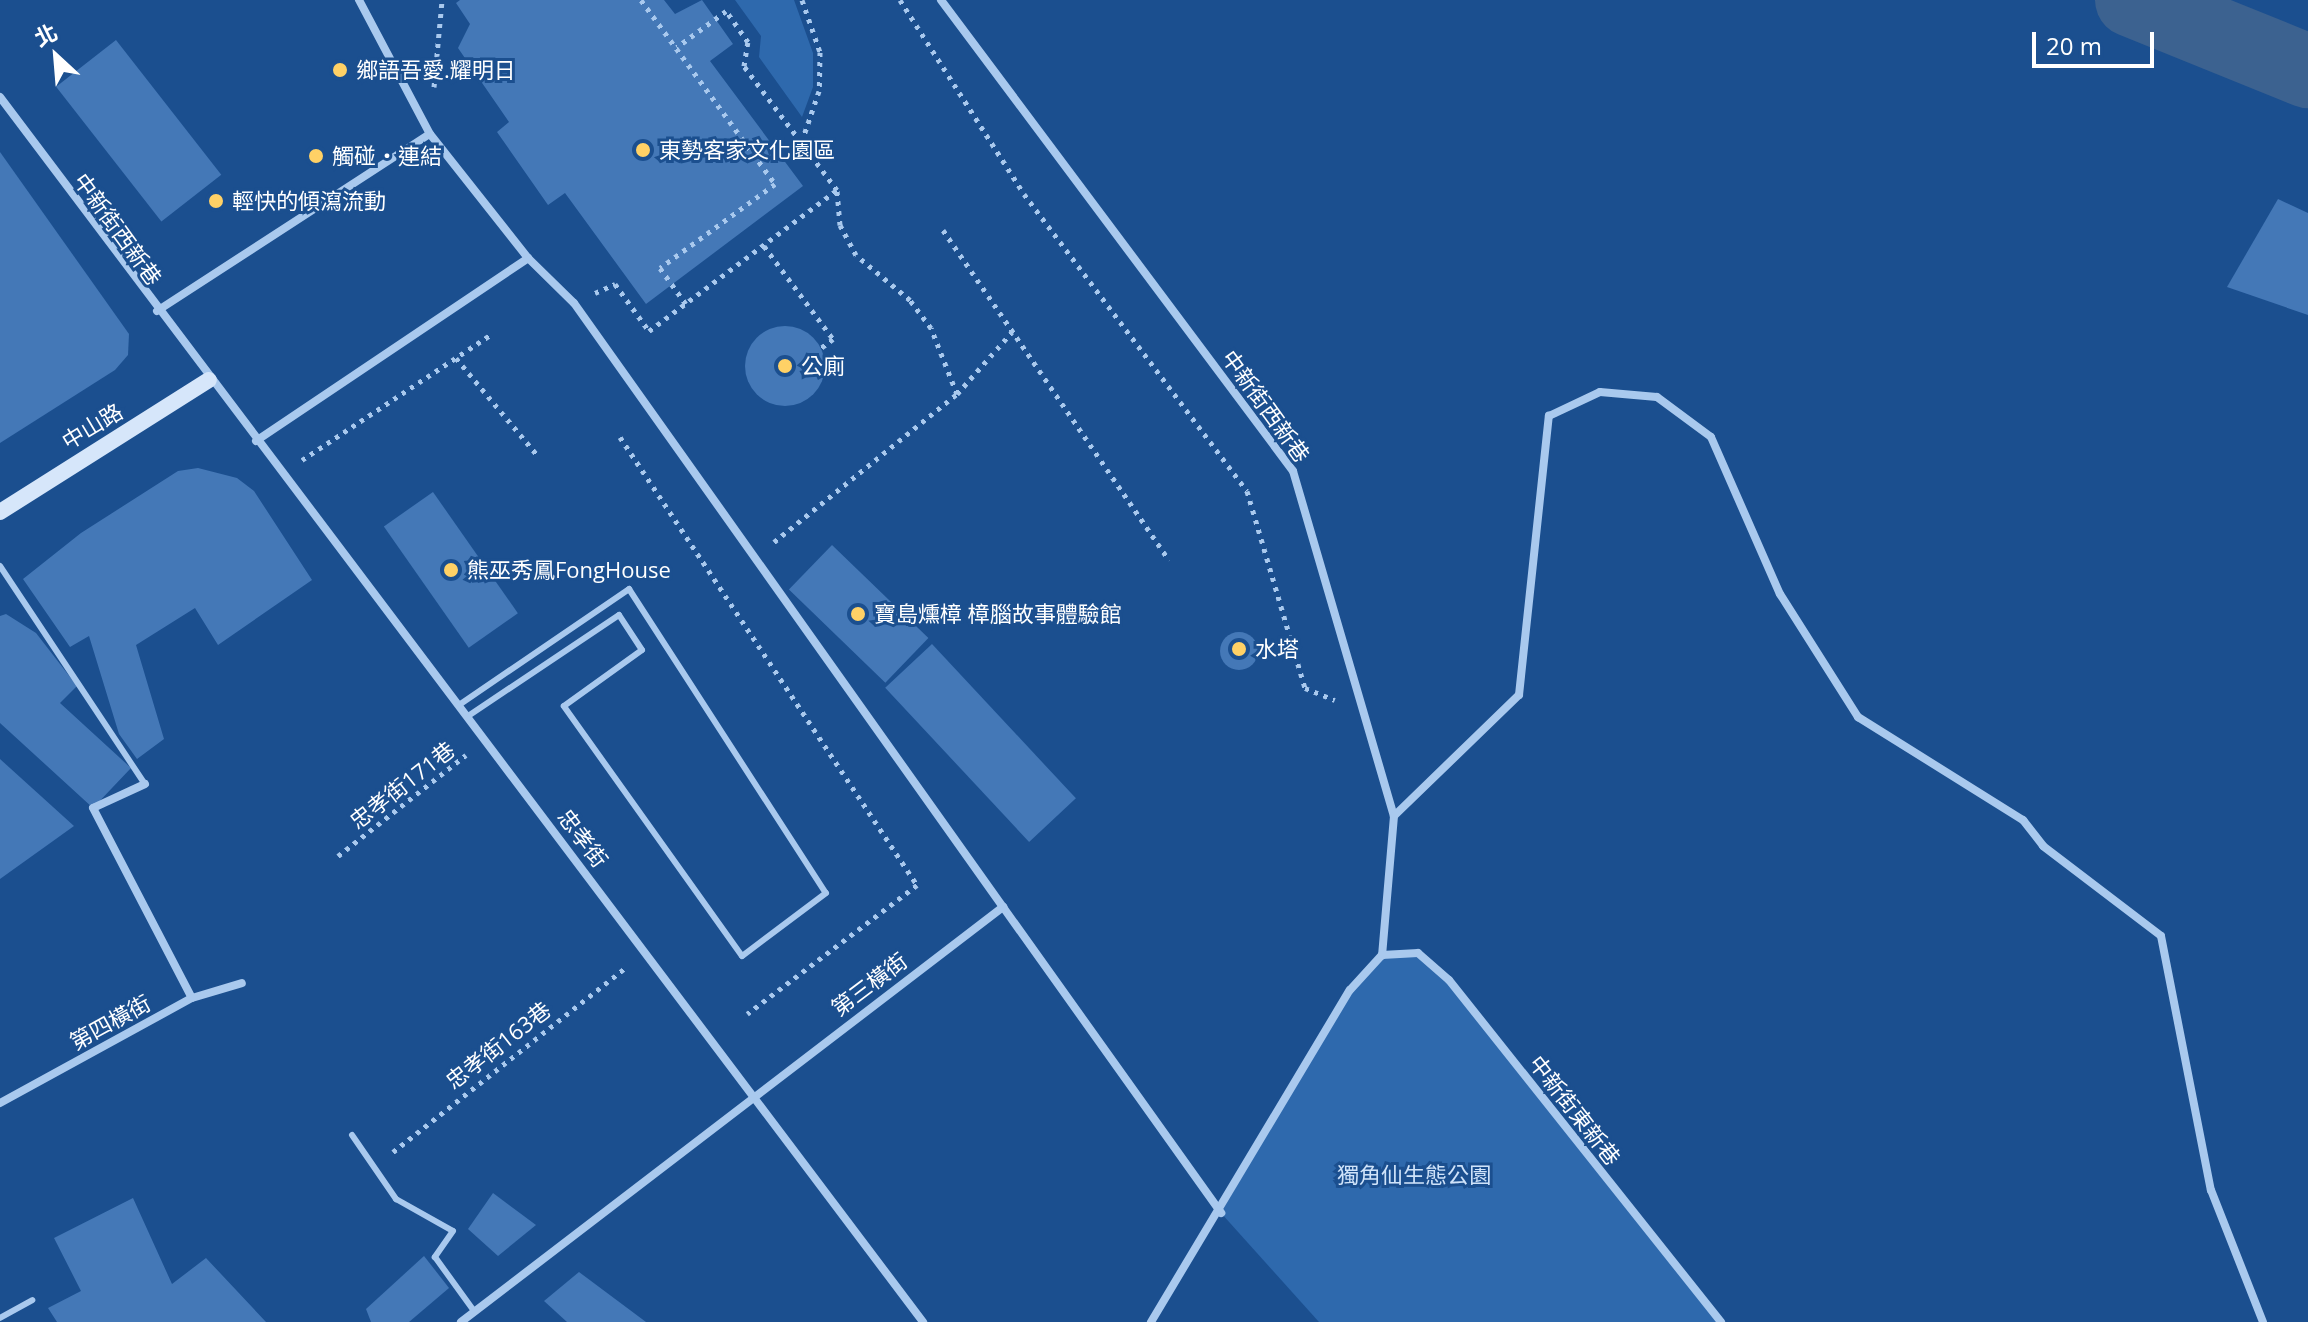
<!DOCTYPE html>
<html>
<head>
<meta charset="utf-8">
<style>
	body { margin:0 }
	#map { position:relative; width:2308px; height:1322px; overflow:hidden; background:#1b4f8f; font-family:"Open Sans","Noto Sans TC",sans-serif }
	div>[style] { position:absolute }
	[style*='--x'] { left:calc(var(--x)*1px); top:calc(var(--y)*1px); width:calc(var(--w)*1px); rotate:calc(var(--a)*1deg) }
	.green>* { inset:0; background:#2e69ad }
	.river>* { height:74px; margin:-37px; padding:0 37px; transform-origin:37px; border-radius:37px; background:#3c6290 }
	.building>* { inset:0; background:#4478b7; transform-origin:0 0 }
	.round { border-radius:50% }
	.path>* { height:5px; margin-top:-2.5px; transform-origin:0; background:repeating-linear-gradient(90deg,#a9c9ee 0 4px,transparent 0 10px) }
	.lane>* { height:6px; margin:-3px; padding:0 3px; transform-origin:3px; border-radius:3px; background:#a9c9ee }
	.street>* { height:8px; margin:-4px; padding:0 4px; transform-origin:4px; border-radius:4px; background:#a9c9ee }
	.secondary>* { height:16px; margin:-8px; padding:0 8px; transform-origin:8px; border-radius:8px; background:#d6e6fa }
	.dots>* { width:22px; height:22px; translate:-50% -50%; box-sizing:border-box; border:4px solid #1b4f8f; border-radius:50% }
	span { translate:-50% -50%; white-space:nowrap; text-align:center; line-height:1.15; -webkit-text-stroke:6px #1b4f8f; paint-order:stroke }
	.poi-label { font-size:22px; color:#fff }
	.left { translate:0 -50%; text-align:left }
	.street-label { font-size:22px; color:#fff }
	.park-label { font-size:22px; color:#cfe3fa }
	.north { position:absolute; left:16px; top:16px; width:80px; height:80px; -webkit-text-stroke:6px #1b4f8f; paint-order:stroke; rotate:334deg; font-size:22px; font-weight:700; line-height:32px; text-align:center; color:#fff }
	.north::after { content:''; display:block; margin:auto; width:28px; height:36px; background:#fff; clip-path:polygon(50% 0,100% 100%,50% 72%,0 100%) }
	.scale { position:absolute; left:2032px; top:32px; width:122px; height:36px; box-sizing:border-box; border:4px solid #fff; border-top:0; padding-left:10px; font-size:24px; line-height:28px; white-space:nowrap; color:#fff; -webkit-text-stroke:6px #1b4f8f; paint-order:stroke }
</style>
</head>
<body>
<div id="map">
	<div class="green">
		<div style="clip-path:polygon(735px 0,794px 0,813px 53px,813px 87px,802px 117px,759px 57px,761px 36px)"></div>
		<div style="clip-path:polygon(1418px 953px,1455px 987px,1721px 1322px,1319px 1322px,1221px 1213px,1350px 990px,1382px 955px)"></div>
	</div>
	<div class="river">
		<div style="--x:2132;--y:0;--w:190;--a:22"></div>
	</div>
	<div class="building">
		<div style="clip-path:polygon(460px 0,664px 0,675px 14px,702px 0,733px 44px,710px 61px,803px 186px,646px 304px,565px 193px,548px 205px,497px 132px,509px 122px,458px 48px,470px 24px,456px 3px)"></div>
		<div style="left:116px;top:40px;width:171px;height:76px;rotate:52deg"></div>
		<div style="clip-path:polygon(0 152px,129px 334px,128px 355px,115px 370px,0 443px)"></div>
		<div style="clip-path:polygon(2278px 199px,2308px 213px,2308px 315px,2227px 287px)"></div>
		<div class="round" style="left:745px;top:326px;width:80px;height:80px"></div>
		<div style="clip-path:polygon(198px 468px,237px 478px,254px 491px,312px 580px,218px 645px,195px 608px,136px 645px,164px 739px,137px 759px,119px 734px,89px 636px,70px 647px,23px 579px,81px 533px,178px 471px)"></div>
		<div style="left:433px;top:492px;width:148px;height:60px;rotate:55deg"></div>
		<div style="left:832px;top:545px;width:134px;height:62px;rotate:44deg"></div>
		<div style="clip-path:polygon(6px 614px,36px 633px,77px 686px,60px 703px,131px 768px,93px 808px,0 723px,0 616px)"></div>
		<div class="round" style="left:1220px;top:632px;width:38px;height:38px"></div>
		<div style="left:932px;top:644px;width:211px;height:64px;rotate:47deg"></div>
		<div style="clip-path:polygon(0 759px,74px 826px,0 879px)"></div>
		<div style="clip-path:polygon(493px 1193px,536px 1225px,498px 1256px,468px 1229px)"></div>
		<div style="clip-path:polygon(133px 1198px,172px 1284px,206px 1258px,266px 1322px,57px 1322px,48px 1308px,81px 1291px,54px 1238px)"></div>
		<div style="clip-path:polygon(424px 1256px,449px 1288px,409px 1322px,371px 1322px,366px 1309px)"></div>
		<div style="clip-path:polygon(579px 1272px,646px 1322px,567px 1322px,544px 1301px)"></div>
	</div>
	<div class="path">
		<div style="--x:641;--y:0;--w:228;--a:53.9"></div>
		<div style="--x:775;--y:184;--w:142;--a:143.9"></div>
		<div style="--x:660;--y:268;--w:44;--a:54.2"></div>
		<div style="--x:802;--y:0;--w:55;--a:70.9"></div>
		<div style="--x:820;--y:52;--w:39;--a:91"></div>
		<div style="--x:819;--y:91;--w:53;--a:108.8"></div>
		<div style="--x:900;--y:0;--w:230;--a:57.4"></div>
		<div style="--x:1024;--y:194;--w:371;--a:53.1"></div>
		<div style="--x:1247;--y:491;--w:205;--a:73.6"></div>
		<div style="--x:1305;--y:688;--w:32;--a:22"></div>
		<div style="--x:434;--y:87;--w:87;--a:-84.7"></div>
		<div style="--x:943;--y:230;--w:400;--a:55.6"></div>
		<div style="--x:764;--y:246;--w:116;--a:53.4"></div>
		<div style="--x:833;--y:339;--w:15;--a:143"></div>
		<div style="--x:595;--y:293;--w:22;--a:-24"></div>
		<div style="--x:615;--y:284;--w:58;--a:54.1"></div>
		<div style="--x:649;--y:331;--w:235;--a:-36.9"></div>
		<div style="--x:837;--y:190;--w:155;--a:-126.9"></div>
		<div style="--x:744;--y:66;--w:24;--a:-81"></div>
		<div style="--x:748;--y:42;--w:38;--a:-125"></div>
		<div style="--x:726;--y:11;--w:61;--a:143.7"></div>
		<div style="--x:456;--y:358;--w:126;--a:50.1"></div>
		<div style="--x:957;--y:394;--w:83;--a:-48.4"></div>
		<div style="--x:620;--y:437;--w:538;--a:56.46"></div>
		<div style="--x:917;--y:885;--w:213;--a:142.8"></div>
		<div style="--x:302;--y:460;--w:228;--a:-33.6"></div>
		<div style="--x:774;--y:542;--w:235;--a:-39"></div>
		<div style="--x:957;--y:394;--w:71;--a:-111.5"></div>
		<div style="--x:931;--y:328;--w:35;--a:-127"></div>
		<div style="--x:910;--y:300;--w:70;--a:-140.2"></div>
		<div style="--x:856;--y:255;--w:34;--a:-118"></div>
		<div style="--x:840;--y:225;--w:35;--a:-95"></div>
		<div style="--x:338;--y:856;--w:163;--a:-38.3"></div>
		<div style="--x:393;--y:1152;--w:298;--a:-38.4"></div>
	</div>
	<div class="lane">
		<div style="--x:0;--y:566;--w:262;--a:56.4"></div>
		<div style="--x:459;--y:705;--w:206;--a:-34.3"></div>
		<div style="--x:629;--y:589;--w:362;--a:57.1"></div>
		<div style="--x:826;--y:893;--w:105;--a:143.1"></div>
		<div style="--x:742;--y:956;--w:307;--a:-125.5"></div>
		<div style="--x:564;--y:706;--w:96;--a:-35.7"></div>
		<div style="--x:642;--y:650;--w:42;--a:-123.3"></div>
		<div style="--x:619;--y:615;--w:182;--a:146.2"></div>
		<div style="--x:352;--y:1135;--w:78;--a:55.5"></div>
		<div style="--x:396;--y:1199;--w:65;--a:29.3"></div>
		<div style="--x:453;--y:1231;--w:32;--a:125"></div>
		<div style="--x:435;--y:1257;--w:67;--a:54.2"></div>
		<div style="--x:0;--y:1318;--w:37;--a:-29"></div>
	</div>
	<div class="street">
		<div style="--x:359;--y:0;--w:152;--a:62.1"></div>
		<div style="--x:430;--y:134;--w:158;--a:51.7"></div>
		<div style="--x:528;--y:258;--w:64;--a:44.4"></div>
		<div style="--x:574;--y:303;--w:741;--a:54.62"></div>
		<div style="--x:941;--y:0;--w:588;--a:53.23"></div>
		<div style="--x:1293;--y:471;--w:359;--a:73.7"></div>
		<div style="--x:1394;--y:816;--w:140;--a:94.9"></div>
		<div style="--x:0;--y:97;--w:1534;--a:53"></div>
		<div style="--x:157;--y:311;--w:325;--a:-33"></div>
		<div style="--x:256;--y:441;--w:328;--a:-33.9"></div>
		<div style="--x:145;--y:784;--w:57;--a:155.2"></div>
		<div style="--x:93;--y:808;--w:214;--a:62.5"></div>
		<div style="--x:1394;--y:816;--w:174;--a:-44.1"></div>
		<div style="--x:1519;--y:695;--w:281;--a:-83.9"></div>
		<div style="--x:1549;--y:416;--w:56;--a:-25.2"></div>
		<div style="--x:1600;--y:392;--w:57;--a:5"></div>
		<div style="--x:1657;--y:397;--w:67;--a:36.5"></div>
		<div style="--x:1711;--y:437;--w:171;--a:66.3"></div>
		<div style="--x:1780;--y:594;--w:146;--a:57.6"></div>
		<div style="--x:1858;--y:717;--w:195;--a:32"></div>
		<div style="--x:2023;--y:820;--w:33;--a:52"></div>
		<div style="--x:2043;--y:846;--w:148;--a:37.3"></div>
		<div style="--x:2161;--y:936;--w:259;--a:78.9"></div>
		<div style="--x:2211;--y:1190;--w:142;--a:68.5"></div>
		<div style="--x:1382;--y:955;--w:36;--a:-3"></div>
		<div style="--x:1418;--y:953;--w:41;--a:41.1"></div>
		<div style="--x:1449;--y:980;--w:437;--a:51.5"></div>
		<div style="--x:0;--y:1103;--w:219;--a:-28.7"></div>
		<div style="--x:192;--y:998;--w:52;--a:-16.7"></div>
		<div style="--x:461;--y:1322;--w:683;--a:-37.44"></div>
		<div style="--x:1003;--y:907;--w:376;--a:54.5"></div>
		<div style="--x:1151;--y:1322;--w:387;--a:-59.1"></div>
		<div style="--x:1350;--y:990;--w:47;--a:-47.6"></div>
	</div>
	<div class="secondary">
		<div style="--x:0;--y:512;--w:247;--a:-32.3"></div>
	</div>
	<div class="dots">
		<div style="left:340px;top:70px;background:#ffd166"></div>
		<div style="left:643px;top:150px;background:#ffd166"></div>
		<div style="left:316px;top:156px;background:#ffd166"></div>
		<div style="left:216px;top:201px;background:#ffd166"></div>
		<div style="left:785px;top:366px;background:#ffd166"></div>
		<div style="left:451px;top:570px;background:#ffd166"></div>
		<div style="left:858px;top:614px;background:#ffd166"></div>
		<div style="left:1239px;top:649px;background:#ffd166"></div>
	</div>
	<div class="poi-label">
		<span class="left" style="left:356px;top:70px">鄉語吾愛.耀明日</span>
		<span class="left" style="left:659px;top:150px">東勢客家文化園區</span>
		<span class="left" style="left:332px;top:156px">觸碰‧連結</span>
		<span class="left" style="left:232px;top:201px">輕快的傾瀉流動</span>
		<span class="left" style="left:801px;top:366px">公廁</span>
		<span class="left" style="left:467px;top:570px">熊巫秀鳳FongHouse</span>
		<span class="left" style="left:874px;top:614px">寶島燻樟 樟腦故事體驗館</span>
		<span class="left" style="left:1255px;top:649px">水塔</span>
	</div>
	<div class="street-label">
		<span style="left:118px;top:229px;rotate:54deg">中新街西新巷</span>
		<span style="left:1266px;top:406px;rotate:54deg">中新街西新巷</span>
		<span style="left:92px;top:426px;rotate:-31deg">中山路</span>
		<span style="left:402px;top:785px;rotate:-38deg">忠孝街171巷</span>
		<span style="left:583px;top:838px;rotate:53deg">忠孝街</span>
		<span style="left:869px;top:984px;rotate:-37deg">第三橫街</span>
		<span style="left:110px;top:1022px;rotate:-29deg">第四橫街</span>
		<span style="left:498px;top:1045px;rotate:-38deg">忠孝街163巷</span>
		<span style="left:1575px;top:1110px;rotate:52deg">中新街東新巷</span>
	</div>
	<div class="park-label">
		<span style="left:1414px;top:1175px">獨角仙生態公園</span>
	</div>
	<div class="north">北</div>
	<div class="scale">20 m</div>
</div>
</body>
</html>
